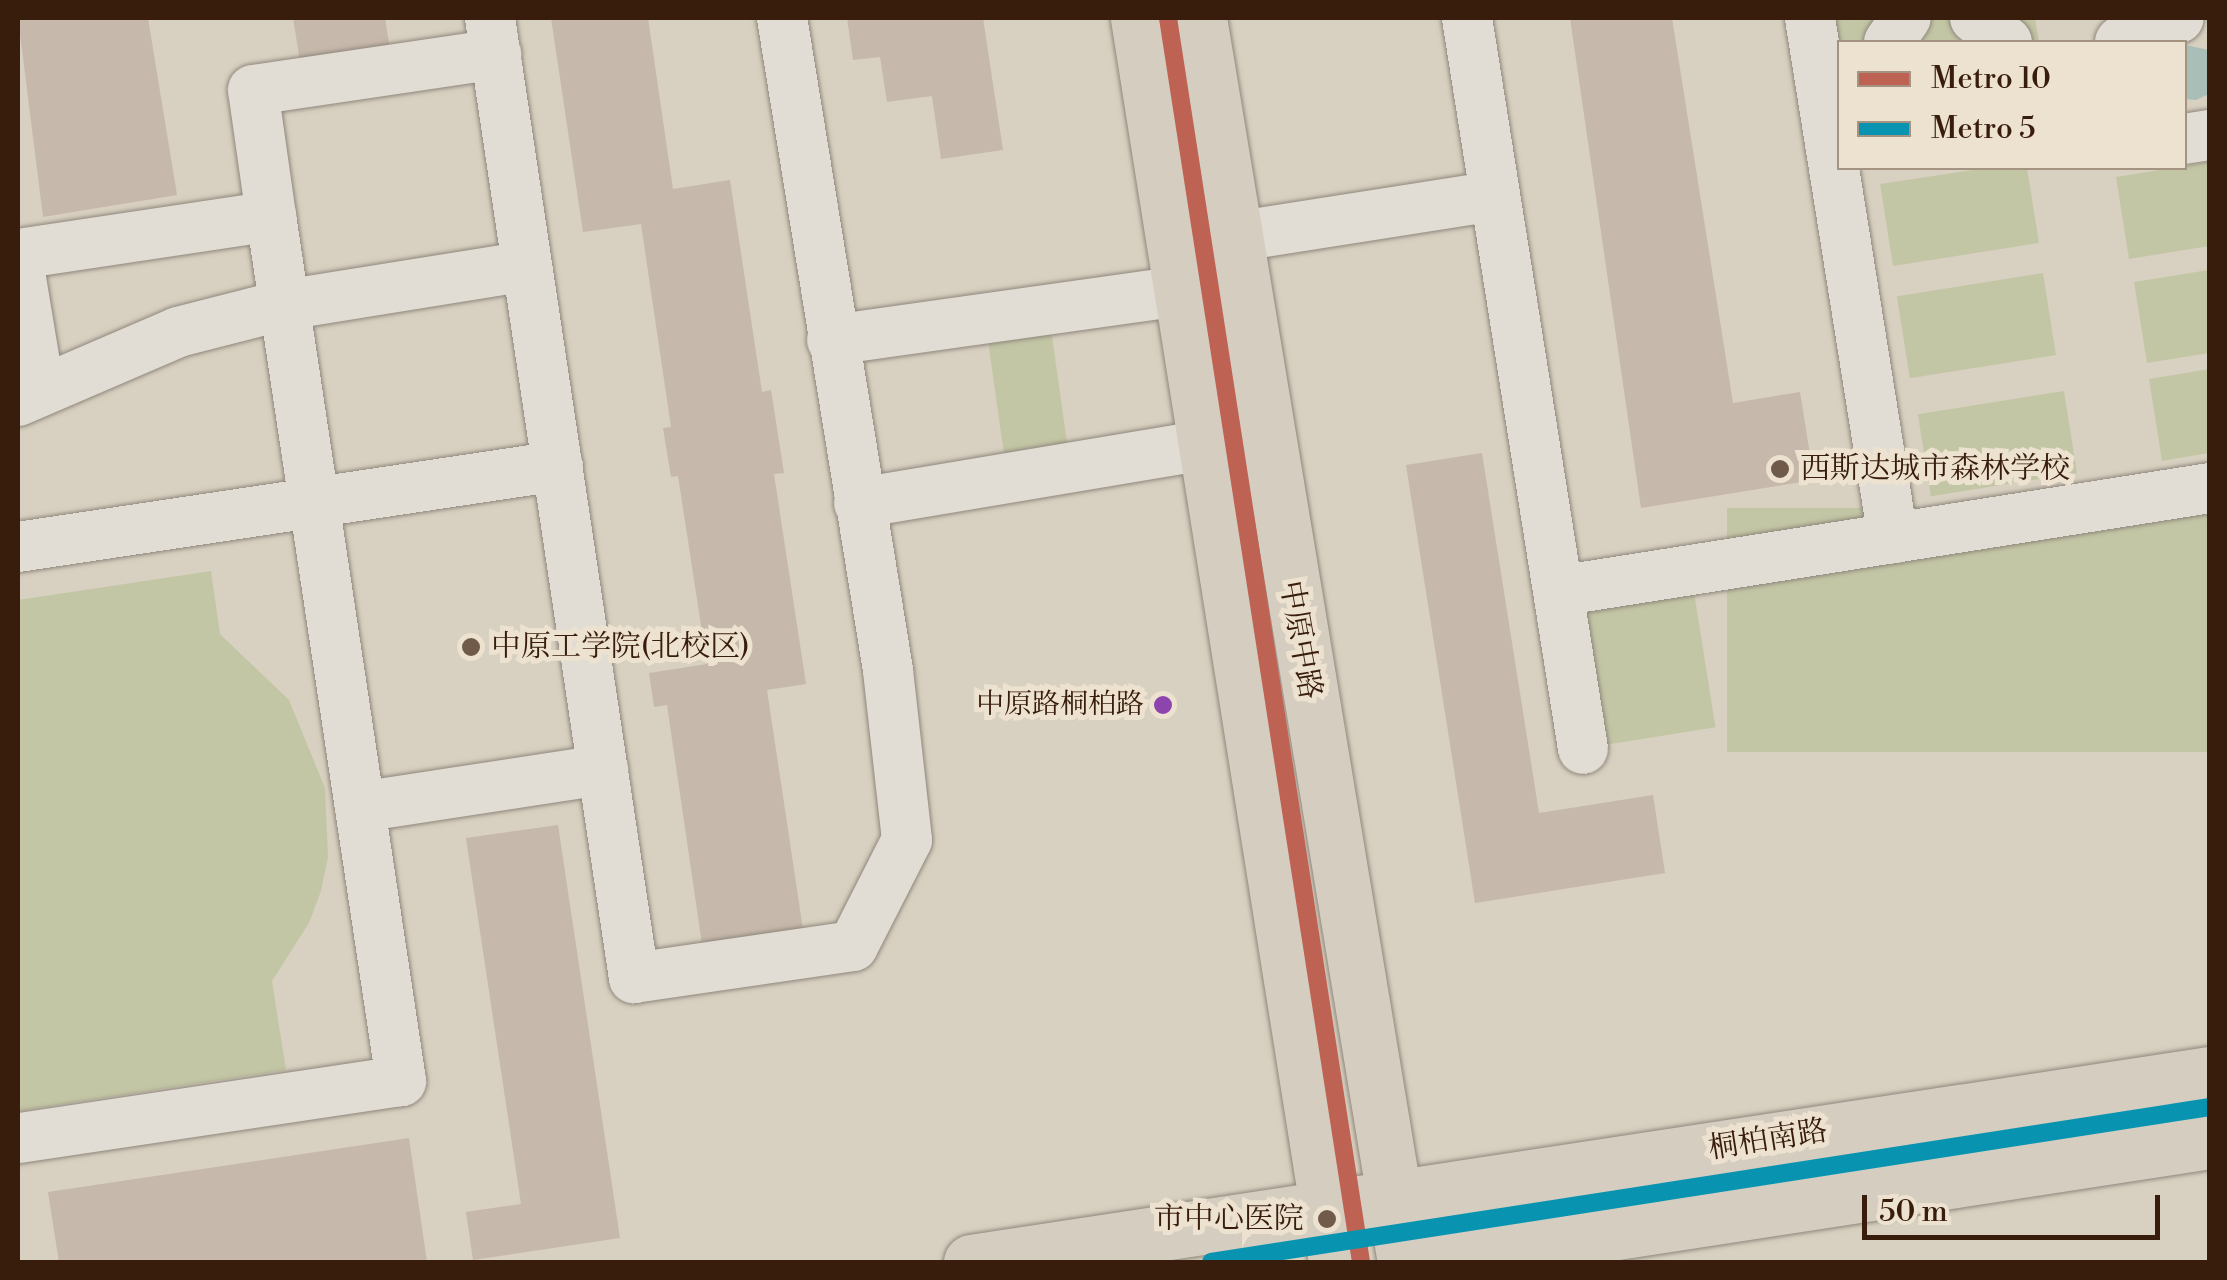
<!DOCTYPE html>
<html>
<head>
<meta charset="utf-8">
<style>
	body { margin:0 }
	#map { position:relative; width:2227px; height:1280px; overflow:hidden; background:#d8d0c0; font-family:"Libre Bodoni","Noto Serif SC",serif }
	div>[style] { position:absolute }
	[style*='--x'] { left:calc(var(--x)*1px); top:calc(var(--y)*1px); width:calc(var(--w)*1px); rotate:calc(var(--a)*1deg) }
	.green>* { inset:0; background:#c3c6a5; transform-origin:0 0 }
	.water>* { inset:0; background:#aabeb8 }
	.building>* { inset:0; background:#c6b8aa }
	.roads { filter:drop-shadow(0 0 2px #8f877c) drop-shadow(0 0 2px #8f877c) }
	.minor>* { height:50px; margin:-25px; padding:0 25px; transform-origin:25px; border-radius:25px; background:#e1ddd4 }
	.major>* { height:55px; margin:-27.5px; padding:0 27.5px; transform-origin:27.5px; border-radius:27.5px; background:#d5cdc0 }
	.metro-1>* { height:18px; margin:-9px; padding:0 9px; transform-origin:9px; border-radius:9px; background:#be6254 }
	.metro-2>* { height:18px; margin:-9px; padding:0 9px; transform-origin:9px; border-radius:9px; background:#0894b1 }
	.dots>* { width:28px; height:28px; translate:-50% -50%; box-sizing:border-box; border:5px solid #ece2cf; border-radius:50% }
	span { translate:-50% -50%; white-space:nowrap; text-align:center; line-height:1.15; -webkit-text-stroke:10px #ece2cf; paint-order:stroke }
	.bus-label { font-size:28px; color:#381c0c }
	.right { translate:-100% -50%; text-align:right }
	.poi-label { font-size:30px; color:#381c0c }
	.left { translate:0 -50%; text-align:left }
	.street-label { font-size:30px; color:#381c0c }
	.frame { position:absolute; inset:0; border:20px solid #381c0c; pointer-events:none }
	.legend { position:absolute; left:1837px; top:40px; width:350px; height:130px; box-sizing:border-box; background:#ece2cf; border:2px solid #a49381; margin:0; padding:12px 18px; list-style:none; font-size:30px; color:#381c0c }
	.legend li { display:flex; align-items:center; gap:20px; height:50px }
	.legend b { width:50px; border:2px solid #a49381 }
	.scale { position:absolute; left:1862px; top:1195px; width:298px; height:45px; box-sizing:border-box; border:5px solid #381c0c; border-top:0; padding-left:12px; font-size:30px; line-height:35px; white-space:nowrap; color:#381c0c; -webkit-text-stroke:8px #ece2cf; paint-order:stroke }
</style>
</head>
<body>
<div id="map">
	<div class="green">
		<div style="clip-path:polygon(1828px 18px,2035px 18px,2039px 42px,1840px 42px,1839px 93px)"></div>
		<div style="clip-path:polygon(2209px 162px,2209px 246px,2129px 259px,2116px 177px)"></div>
		<div style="clip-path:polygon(1986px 168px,2027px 168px,2039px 243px,1893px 266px,1880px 184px)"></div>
		<div style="clip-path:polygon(2209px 270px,2209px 353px,2147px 363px,2134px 282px)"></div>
		<div style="left:2043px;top:273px;width:83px;height:148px;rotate:81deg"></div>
		<div style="left:1051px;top:329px;width:116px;height:64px;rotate:82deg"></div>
		<div style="clip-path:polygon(2209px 369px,2209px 453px,2162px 461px,2149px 379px)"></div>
		<div style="left:2064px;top:391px;width:83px;height:148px;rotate:81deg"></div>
		<div style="left:2209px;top:508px;width:244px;height:482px;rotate:90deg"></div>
		<div style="clip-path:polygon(211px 571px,220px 634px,289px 700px,325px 788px,328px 857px,321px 891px,309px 923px,272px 981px,286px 1070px,18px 1111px,18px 600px)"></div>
		<div style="left:1694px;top:592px;width:137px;height:122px;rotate:81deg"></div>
	</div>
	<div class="water">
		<div style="clip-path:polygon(2185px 45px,2209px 50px,2209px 94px,2196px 100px,2185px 99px)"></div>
	</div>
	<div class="building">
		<div style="clip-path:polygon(18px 18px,148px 18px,177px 195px,43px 217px)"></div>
		<div style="clip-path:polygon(293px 18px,385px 18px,390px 49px,300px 62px)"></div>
		<div style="clip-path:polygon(551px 18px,648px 18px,673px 189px,730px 180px,762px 392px,771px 390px,784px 473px,774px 474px,806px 684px,767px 690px,804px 936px,703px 951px,667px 705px,654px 707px,649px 673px,707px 664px,678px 476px,671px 477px,663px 428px,671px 427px,641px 224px,583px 232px)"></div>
		<div style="clip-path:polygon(847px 18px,983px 18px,1003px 150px,941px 159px,932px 96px,887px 102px,880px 57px,853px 60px)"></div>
		<div style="clip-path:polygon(1570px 18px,1672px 18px,1733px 403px,1800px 392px,1814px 480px,1641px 508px)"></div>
		<div style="clip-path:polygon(1482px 453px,1539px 813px,1653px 795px,1665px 873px,1475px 903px,1406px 465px)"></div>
		<div style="clip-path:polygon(558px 825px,620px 1238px,473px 1260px,466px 1212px,521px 1204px,466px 838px)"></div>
		<div style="clip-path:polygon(409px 1138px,427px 1262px,59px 1262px,48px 1192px)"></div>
	</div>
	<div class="roads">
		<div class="minor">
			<div style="--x:490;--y:18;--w:971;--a:81.47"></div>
			<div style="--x:634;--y:978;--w:221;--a:-8.3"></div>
			<div style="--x:853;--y:946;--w:119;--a:-63"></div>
			<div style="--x:907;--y:840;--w:171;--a:-96.4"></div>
			<div style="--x:888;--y:670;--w:661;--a:-99.23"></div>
			<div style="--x:1467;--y:18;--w:740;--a:80.98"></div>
			<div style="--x:1810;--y:18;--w:527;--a:80.93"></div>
			<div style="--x:1975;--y:18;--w:40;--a:37"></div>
			<div style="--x:1889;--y:42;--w:29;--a:-55"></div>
			<div style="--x:2120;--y:42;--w:30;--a:-40"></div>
			<div style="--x:2143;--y:23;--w:36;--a:-8"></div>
			<div style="--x:2184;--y:139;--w:26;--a:-9"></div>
			<div style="--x:271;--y:216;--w:127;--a:-98.1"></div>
			<div style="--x:253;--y:90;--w:246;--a:-8.4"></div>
			<div style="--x:1233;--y:237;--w:265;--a:-8.9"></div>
			<div style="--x:18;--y:254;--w:256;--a:-8.5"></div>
			<div style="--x:271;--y:216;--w:875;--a:81.45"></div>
			<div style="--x:401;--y:1081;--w:387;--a:171.5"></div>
			<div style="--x:18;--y:260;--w:129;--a:80.6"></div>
			<div style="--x:832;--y:340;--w:352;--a:-8"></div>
			<div style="--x:18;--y:401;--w:174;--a:-23.3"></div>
			<div style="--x:178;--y:332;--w:109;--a:-14.3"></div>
			<div style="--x:284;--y:305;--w:246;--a:-9.1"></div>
			<div style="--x:859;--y:503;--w:351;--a:-9.5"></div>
			<div style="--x:18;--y:547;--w:546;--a:-8.53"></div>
			<div style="--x:1558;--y:591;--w:660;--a:-8.98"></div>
			<div style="--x:360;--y:807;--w:246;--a:-8.7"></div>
		</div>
		<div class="major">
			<div style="--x:1138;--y:18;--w:1260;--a:80.96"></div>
			<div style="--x:1199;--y:18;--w:1261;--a:80.6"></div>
			<div style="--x:971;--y:1262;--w:1253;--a:-8.63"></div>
			<div style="--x:1422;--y:1262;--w:797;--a:-8.73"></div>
		</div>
	</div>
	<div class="metro-1">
		<div style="--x:1168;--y:18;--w:1259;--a:81.18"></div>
	</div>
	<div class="metro-2">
		<div style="--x:1211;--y:1262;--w:1011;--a:-8.82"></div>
	</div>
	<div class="dots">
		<div style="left:1780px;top:469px;background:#705b4b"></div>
		<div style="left:471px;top:647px;background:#705b4b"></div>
		<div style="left:1163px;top:705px;background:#8e44ad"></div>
		<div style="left:1327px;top:1219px;background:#705b4b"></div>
	</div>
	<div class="bus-label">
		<span class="right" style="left:1144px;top:705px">中原路桐柏路</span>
	</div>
	<div class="poi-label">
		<span class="left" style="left:1800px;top:469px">西斯达城市森林学校</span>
		<span class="left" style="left:491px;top:647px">中原工学院(北校区)</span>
		<span class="right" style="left:1304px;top:1219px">市中心医院</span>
	</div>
	<div class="street-label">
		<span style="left:1300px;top:640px;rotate:80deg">中原中路</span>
		<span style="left:1768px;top:1140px;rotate:-9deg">桐柏南路</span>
	</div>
	<div class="frame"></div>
	<ul class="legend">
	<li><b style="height:12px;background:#be6254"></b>Metro 10</li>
	<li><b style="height:12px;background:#0894b1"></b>Metro 5</li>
	</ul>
	<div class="scale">50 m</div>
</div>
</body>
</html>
